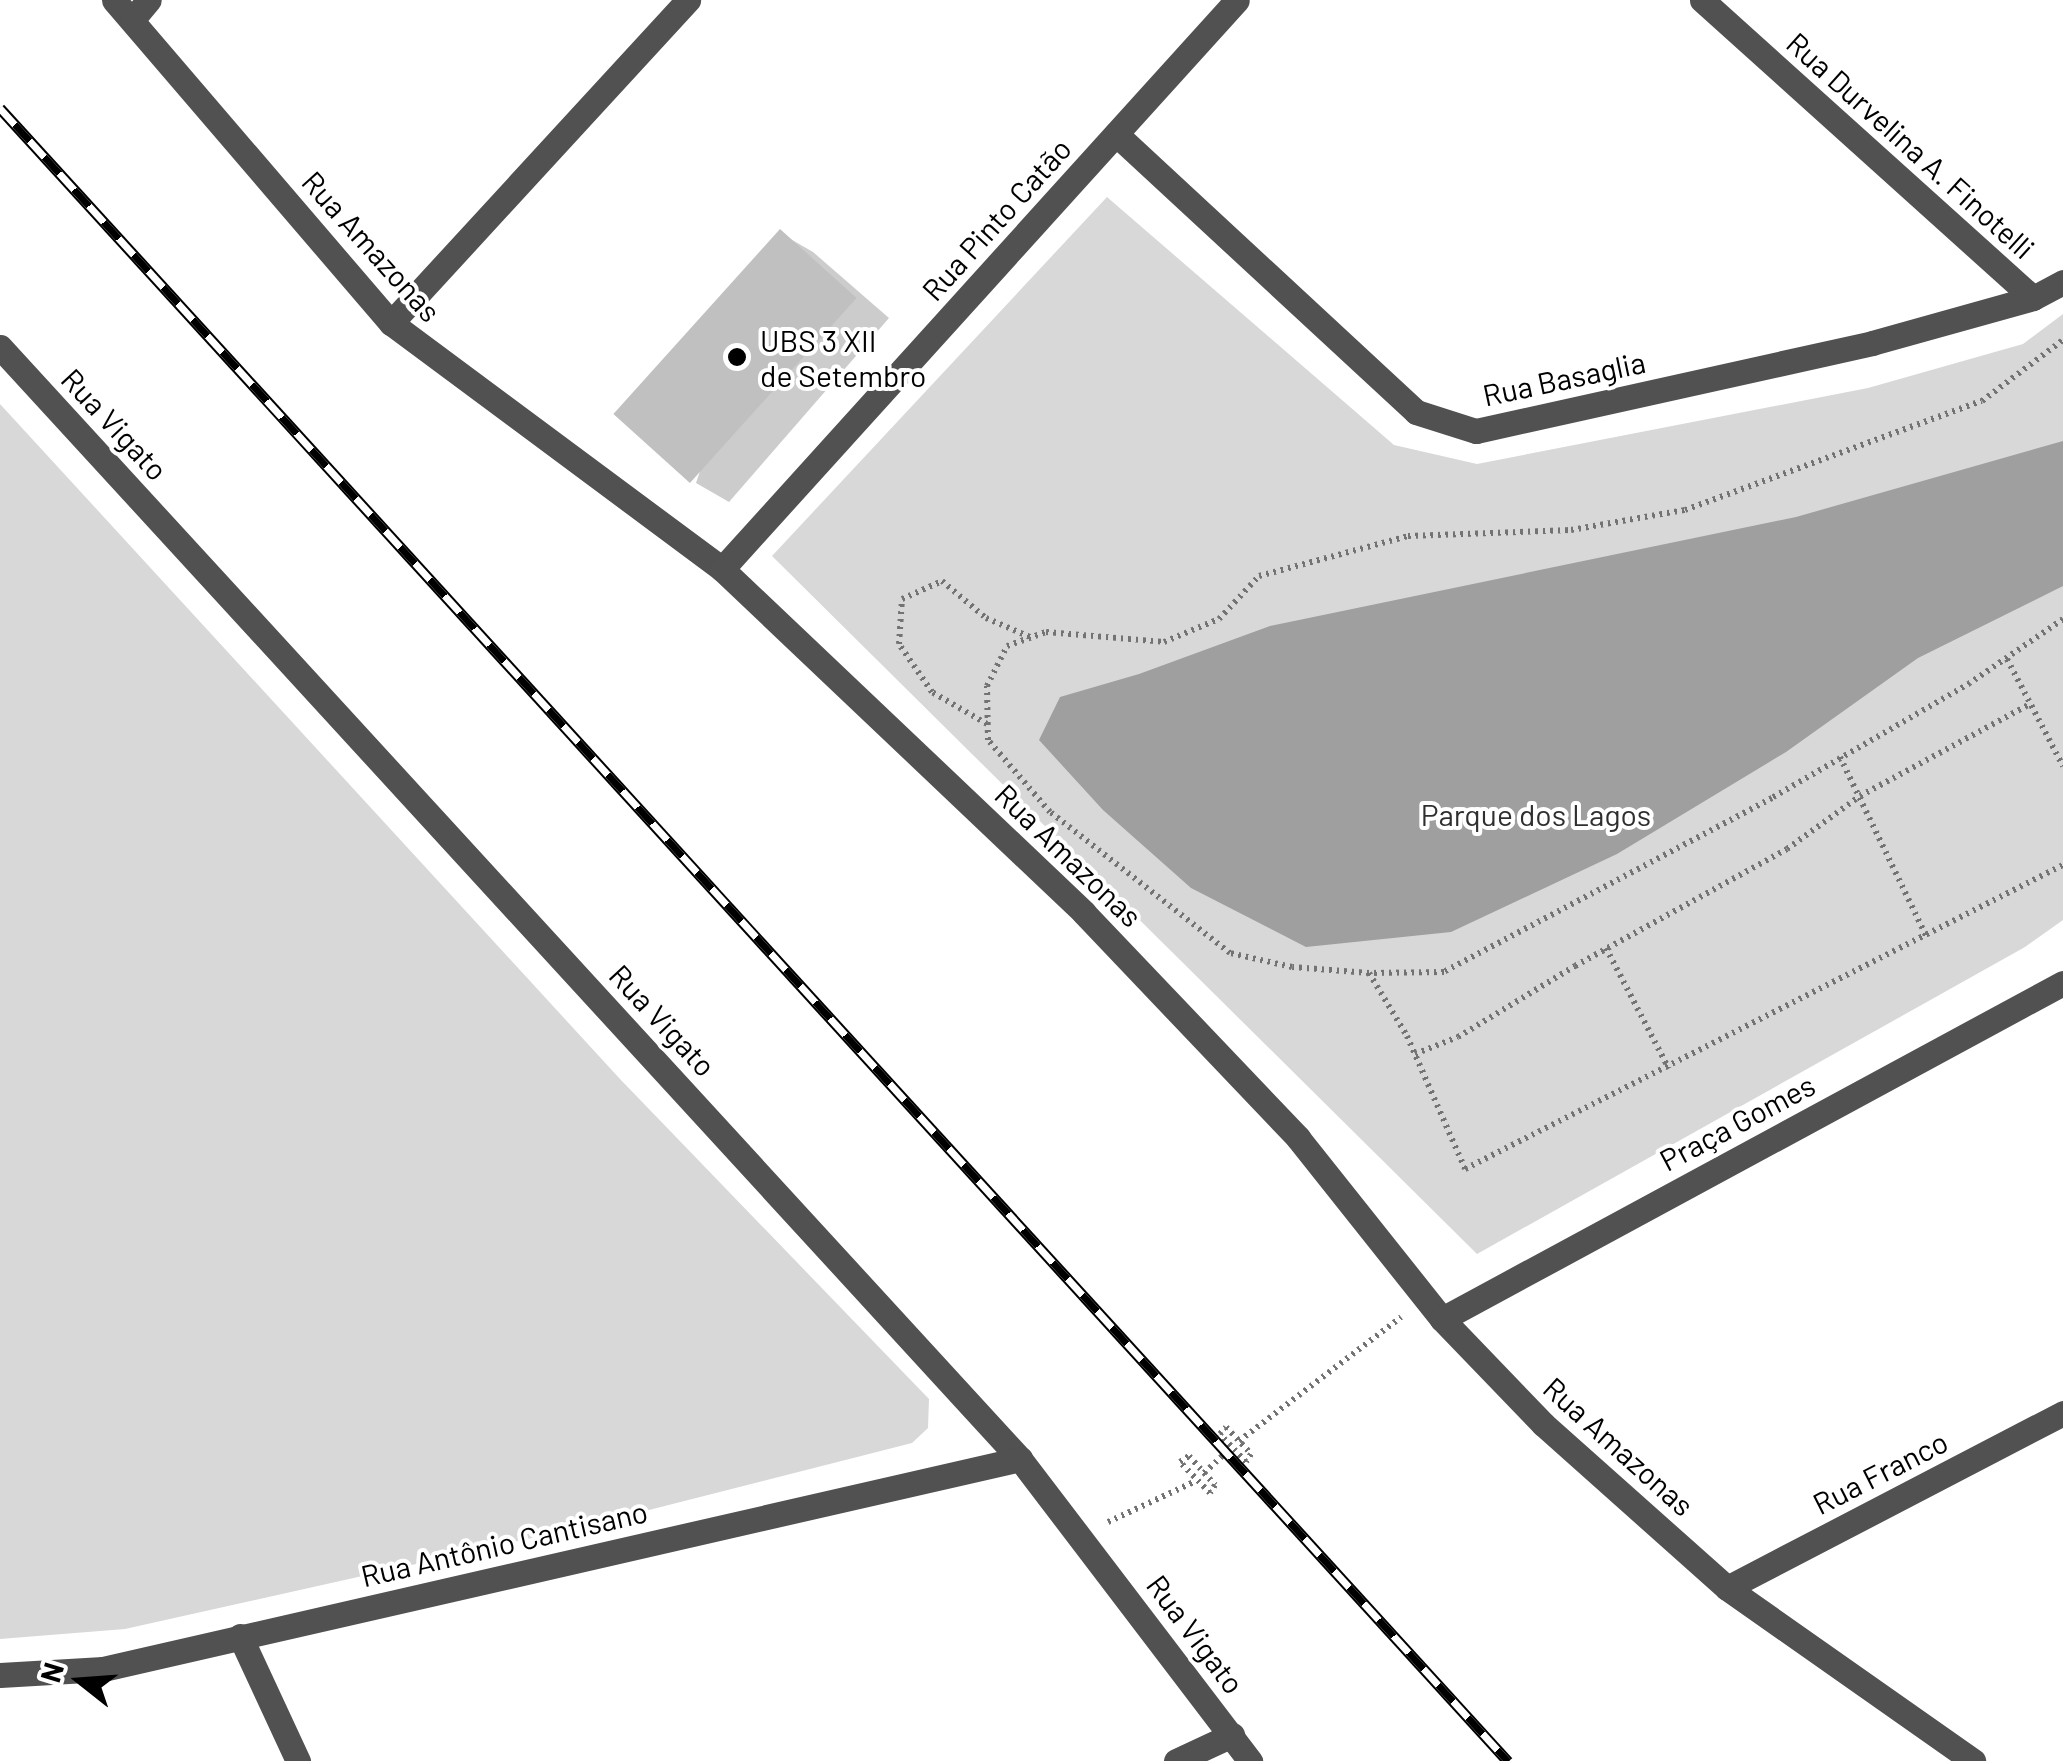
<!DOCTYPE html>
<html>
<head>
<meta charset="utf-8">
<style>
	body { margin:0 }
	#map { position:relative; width:2063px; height:1761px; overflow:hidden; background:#fff; font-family:Barlow,sans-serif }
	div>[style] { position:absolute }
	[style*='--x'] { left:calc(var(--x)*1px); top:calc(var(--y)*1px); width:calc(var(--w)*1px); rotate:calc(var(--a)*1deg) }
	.green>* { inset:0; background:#d8d8d8 }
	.water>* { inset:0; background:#9f9f9f }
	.shadow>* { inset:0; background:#0003 }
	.building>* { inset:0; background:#c0c0c0; transform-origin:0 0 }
	.path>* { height:6px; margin-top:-3px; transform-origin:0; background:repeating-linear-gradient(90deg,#737373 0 2.5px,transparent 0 7.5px) }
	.minor>* { height:25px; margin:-12.5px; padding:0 12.5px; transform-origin:12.5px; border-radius:12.5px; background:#515151 }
	.rail>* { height:11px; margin-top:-5.5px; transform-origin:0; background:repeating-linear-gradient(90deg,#fff 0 22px,#000 0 44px); box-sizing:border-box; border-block:2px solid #000 }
	.dots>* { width:28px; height:28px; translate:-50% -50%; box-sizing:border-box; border:5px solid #fff; border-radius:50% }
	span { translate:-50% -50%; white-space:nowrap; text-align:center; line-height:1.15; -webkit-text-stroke:8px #fff; paint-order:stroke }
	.street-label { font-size:30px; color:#000 }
	.poi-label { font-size:30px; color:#000 }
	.left { translate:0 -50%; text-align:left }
	.park-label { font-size:30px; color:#2f2f2f }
	.north { position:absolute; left:30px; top:1631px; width:100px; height:100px; -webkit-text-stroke:8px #fff; paint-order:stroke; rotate:287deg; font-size:28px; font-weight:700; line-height:40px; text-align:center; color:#000 }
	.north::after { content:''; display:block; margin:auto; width:35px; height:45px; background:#000; clip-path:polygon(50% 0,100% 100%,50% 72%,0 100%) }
</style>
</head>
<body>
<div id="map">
	<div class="green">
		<div style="clip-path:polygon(1107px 197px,1394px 445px,1477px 464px,1868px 388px,2023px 344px,2063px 314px,2063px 920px,2025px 947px,1477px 1254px,772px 556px)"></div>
		<div style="clip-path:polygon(0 404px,620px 1079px,929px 1399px,928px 1428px,912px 1443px,590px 1525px,125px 1629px,0 1639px)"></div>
	</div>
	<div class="water">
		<div style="clip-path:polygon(2063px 441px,2063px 586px,1918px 658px,1786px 752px,1617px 854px,1451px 932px,1306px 947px,1191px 888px,1103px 810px,1039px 740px,1060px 697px,1139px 674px,1270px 626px,1796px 517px)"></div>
	</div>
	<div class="shadow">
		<div style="clip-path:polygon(780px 233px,813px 252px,889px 318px,729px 502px,696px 483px)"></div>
	</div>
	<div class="building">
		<div style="left:780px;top:229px;width:103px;height:249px;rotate:42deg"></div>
	</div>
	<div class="path">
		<div style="--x:2063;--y:619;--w:113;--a:145.5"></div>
		<div style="--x:1970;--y:683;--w:229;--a:149.9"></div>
		<div style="--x:1772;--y:798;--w:371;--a:152.1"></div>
		<div style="--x:1444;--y:972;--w:75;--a:179.2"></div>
		<div style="--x:1369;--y:973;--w:74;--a:58.9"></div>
		<div style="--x:1407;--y:1036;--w:145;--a:66.4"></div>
		<div style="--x:1465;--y:1169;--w:671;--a:-26.95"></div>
		<div style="--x:2007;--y:659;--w:121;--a:62.4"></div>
		<div style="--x:987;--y:724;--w:64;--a:-149.8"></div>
		<div style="--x:932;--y:692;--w:58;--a:-124.5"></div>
		<div style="--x:899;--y:644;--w:45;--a:-86.2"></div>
		<div style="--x:902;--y:599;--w:44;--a:-24.2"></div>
		<div style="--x:942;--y:581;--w:57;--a:40.1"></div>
		<div style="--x:986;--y:618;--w:48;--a:23.4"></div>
		<div style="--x:1840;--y:757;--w:199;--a:64.3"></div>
		<div style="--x:1606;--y:948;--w:136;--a:62.5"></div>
		<div style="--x:1369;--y:973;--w:77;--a:-175.5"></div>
		<div style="--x:1292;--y:967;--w:64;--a:-167.3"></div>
		<div style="--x:1230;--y:953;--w:229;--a:-141.9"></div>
		<div style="--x:1050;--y:812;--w:95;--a:-130.7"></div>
		<div style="--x:988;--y:740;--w:54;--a:-91.1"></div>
		<div style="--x:987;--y:686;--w:45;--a:-63.4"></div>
		<div style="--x:1007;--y:646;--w:41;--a:-19.7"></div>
		<div style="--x:1046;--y:632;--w:118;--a:4.8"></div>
		<div style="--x:1164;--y:642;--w:60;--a:-22.7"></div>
		<div style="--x:1219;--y:619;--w:59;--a:-47.1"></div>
		<div style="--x:1259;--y:576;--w:154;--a:-15"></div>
		<div style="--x:1408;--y:536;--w:163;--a:-2.1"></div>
		<div style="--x:1571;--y:530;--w:116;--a:-10"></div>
		<div style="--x:1685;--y:510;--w:316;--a:-20.2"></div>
		<div style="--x:1982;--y:401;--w:101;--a:-37"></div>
		<div style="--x:1415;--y:1054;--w:46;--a:-21.6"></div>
		<div style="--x:1458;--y:1037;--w:137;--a:-31.3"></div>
		<div style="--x:1575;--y:966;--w:242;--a:-28.9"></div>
		<div style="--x:1787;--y:849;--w:90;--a:-36"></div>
		<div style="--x:1860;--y:796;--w:193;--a:-28.4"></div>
		<div style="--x:1226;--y:1427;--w:37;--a:47"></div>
		<div style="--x:1251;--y:1454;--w:9;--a:122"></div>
		<div style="--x:1246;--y:1462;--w:38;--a:-133"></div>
		<div style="--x:1220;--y:1434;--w:9;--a:-49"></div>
		<div style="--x:1239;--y:1441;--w:204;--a:-37.4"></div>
		<div style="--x:1189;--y:1456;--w:39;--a:48"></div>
		<div style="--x:1215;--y:1485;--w:9;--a:122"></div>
		<div style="--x:1210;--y:1493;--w:43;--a:-134.1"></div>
		<div style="--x:1180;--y:1462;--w:11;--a:-34"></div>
		<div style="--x:1204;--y:1473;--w:35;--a:-43"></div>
		<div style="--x:1108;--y:1522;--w:97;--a:-25"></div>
	</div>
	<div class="minor">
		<div style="--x:114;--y:0;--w:426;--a:49.4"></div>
		<div style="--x:391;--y:323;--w:412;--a:36.6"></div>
		<div style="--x:722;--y:569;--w:499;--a:43.5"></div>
		<div style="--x:1084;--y:913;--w:311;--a:46.4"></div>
		<div style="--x:1298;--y:1138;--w:231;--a:51.5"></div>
		<div style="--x:1442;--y:1319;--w:146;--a:46.1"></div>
		<div style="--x:1543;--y:1424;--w:246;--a:41.7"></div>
		<div style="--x:1727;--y:1588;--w:301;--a:35.1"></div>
		<div style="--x:1702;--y:0;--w:445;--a:42"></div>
		<div style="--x:132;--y:20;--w:26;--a:-50"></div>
		<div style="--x:1116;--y:134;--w:409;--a:42.8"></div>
		<div style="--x:1416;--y:412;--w:63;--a:17.6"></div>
		<div style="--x:1476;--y:431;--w:406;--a:-12.5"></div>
		<div style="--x:1872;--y:343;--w:167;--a:-15.6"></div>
		<div style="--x:2033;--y:298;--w:34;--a:-28"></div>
		<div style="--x:391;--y:323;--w:439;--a:-47.4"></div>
		<div style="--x:0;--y:347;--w:1509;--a:47.47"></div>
		<div style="--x:1020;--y:1459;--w:380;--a:52.7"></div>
		<div style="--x:722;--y:569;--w:767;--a:-47.85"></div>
		<div style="--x:1442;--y:1319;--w:706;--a:-28.42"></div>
		<div style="--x:1727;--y:1588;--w:379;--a:-27.5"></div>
		<div style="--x:240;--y:1636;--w:138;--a:65.1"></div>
		<div style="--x:0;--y:1675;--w:103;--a:-3.3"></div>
		<div style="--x:103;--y:1669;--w:941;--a:-12.9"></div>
		<div style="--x:1176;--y:1761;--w:62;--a:-24.9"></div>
	</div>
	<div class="rail">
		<div style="--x:0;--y:108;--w:2238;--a:47.63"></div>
	</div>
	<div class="dots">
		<div style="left:737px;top:357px;background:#000"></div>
	</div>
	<div class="street-label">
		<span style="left:1911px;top:145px;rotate:42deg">Rua Durvelina A. Finotelli</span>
		<span style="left:996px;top:219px;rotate:-48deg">Rua Pinto Catão</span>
		<span style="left:372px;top:246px;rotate:48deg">Rua Amazonas</span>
		<span style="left:1564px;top:378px;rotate:-12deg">Rua Basaglia</span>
		<span style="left:115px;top:424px;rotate:47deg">Rua Vigato</span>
		<span style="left:1069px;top:855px;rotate:44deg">Rua Amazonas</span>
		<span style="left:663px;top:1020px;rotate:47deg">Rua Vigato</span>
		<span style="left:1737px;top:1122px;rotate:-28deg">Praça Gomes</span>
		<span style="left:1619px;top:1446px;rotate:42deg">Rua Amazonas</span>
		<span style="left:1880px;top:1472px;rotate:-27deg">Rua Franco</span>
		<span style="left:504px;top:1543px;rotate:-13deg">Rua Antônio Cantisano</span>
		<span style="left:1196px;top:1634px;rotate:53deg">Rua Vigato</span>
	</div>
	<div class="poi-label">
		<span class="left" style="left:760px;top:357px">UBS 3 XII<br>de Setembro</span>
	</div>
	<div class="park-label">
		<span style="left:1536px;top:814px">Parque dos Lagos</span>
	</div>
	<div class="north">N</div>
</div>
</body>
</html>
